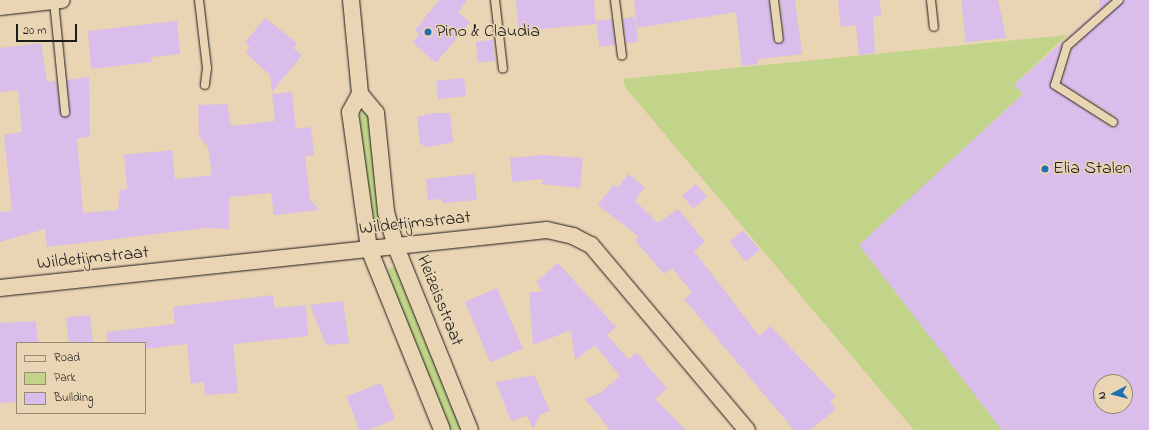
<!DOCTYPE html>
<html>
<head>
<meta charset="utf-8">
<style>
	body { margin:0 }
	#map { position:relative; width:1149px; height:430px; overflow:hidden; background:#e9d4b3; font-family:"Indie Flower",sans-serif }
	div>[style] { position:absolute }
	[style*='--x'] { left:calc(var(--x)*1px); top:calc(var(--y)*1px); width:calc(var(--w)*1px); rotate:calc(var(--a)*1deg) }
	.green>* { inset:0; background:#c2d489 }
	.building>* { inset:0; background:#d9bdeb; transform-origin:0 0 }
	.roads { filter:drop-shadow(0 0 1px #1c1c1c) drop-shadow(0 0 1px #1c1c1c) }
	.service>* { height:8px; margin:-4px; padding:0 4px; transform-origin:4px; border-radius:4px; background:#e9d4b3 }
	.minor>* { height:16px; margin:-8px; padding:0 8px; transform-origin:8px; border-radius:8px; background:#e9d4b3 }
	.dots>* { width:11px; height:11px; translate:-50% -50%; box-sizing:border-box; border:2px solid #e9d4b3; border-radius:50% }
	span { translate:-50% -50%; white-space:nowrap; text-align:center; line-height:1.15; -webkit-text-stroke:3px #e9d4b3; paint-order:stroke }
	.poi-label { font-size:18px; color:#1c1c1c }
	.left { translate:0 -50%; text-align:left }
	.street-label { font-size:18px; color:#1c1c1c }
	.legend { position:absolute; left:16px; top:342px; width:130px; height:72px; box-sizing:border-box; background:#e9d4b3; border:1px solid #978a77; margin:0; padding:5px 7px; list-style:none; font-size:12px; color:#1c1c1c }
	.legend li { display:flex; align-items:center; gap:8px; height:20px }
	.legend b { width:20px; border:1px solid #978a77 }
	.north { position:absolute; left:1093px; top:374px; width:40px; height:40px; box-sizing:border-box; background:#e9d4b3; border:1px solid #978a77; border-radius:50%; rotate:263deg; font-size:11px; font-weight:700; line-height:16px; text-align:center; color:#1c1c1c }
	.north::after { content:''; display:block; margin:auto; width:14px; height:18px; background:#1f6fb2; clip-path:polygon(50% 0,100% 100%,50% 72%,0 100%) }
	.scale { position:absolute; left:16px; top:24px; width:61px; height:18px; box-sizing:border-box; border:2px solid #1c1c1c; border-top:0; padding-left:5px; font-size:12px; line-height:14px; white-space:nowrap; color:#1c1c1c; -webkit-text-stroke:3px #e9d4b3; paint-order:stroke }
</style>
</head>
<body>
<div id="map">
	<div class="green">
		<div style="clip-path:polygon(1067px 35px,1015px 84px,1023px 94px,860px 245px,1002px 430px,914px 430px,625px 87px,623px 79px)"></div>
		<div style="clip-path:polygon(363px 111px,371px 114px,379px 228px,370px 225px,360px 114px)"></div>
		<div style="clip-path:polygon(396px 267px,464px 430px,450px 430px,387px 276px,390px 268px)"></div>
	</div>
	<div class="building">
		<div style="clip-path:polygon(439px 0,467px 0,458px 12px,470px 22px,436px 63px,413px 43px,419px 34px,415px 30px)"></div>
		<div style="clip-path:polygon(516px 0,594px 0,596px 24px,519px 31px)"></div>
		<div style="clip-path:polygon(634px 0,769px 0,774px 40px,779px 44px,784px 38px,780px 0,795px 0,802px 54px,758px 59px,758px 64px,742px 66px,736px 12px,637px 28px)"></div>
		<div style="clip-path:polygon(838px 0,880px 0,881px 16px,873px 17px,875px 53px,859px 55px,856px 25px,841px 27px)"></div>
		<div style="clip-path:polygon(961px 0,998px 0,1006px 38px,966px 42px)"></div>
		<div style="clip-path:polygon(evenodd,1099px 0,1111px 0,1063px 42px,1050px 86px,1110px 127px,1116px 127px,1116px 117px,1061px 83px,1072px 49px,1124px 0,1149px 0,1149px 430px,1002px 430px,859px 245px,1023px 94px,1014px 85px,1100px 8px,1099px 0,1101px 382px,1125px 382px,1125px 406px,1101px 406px,1101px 382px)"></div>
		<div style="left:635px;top:17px;width:25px;height:12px;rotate:83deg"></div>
		<div style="clip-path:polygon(265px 18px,297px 43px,293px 48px,302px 55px,272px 92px,270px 75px,246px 53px,250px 47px,245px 43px)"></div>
		<div style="left:612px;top:19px;width:26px;height:16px;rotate:83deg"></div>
		<div style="clip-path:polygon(177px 21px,180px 54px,151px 57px,152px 62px,91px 69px,88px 31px)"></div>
		<div style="left:493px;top:40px;width:21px;height:17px;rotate:85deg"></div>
		<div style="clip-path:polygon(41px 43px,47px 82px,56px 81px,62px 117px,70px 112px,67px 80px,89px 77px,90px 137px,77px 138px,83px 213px,118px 210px,120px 190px,127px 189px,124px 155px,172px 150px,175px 179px,212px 175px,208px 147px,199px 137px,198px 105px,227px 104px,231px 126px,275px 121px,272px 94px,292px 92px,296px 129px,311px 127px,314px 155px,305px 156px,310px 200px,319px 210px,274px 215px,271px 193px,229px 197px,229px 229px,205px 228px,47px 247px,45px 229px,0 242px,0 212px,12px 211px,4px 135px,22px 132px,18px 90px,0 92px,0 48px)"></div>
		<div style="left:464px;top:78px;width:18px;height:28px;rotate:84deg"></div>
		<div style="clip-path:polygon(434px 113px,450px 113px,453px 142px,428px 147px,420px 144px,417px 117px)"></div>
		<div style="clip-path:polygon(543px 155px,583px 158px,580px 188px,542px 184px,543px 179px,512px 182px,510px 158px)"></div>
		<div style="clip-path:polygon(474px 174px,477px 200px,443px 203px,442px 199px,428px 200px,426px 179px)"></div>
		<div style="clip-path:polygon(628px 174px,645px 187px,635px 201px,658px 223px,678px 209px,705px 242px,694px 251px,759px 336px,770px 326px,836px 396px,830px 402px,836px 409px,810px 430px,794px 430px,684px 299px,692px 292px,672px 268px,664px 274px,635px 240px,639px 237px,598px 205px,614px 184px,618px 188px)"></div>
		<div style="left:696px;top:184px;width:17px;height:18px;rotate:50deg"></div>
		<div style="left:743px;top:230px;width:26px;height:18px;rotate:50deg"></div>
		<div style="clip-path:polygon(558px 263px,616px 327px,607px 335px,628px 359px,637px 353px,667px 389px,655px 399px,686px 430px,610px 430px,585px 399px,600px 393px,620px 376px,595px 345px,575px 360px,571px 330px,533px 345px,529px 293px,542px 291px,536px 282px)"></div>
		<div style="left:497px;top:288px;width:66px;height:35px;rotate:67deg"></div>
		<div style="clip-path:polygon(273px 295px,275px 308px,306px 305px,308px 336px,233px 344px,238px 393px,205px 395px,204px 382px,191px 384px,187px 344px,145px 349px,145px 343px,107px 343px,107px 332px,175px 324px,173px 307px)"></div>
		<div style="clip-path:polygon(343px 301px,349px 343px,326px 345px,310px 305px)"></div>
		<div style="left:90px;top:315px;width:28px;height:24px;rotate:84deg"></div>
		<div style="clip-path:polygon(36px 321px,38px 343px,17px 343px,17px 402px,0 403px,0 323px)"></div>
		<div style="clip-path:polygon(534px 375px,550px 411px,540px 415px,533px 429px,527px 416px,511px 421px,496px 382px)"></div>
		<div style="left:381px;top:383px;width:39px;height:37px;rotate:69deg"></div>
	</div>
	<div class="roads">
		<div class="service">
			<div style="--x:199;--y:0;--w:68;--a:83.3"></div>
			<div style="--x:207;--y:68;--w:17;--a:97"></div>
			<div style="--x:495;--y:0;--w:69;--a:83.4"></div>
			<div style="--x:615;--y:0;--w:56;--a:82.9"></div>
			<div style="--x:774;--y:0;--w:39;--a:83"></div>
			<div style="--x:931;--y:0;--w:27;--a:84"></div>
			<div style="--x:54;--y:1;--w:112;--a:84.3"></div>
			<div style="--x:1113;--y:122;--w:69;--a:-147.5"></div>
			<div style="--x:1055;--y:85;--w:41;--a:-72.9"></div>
			<div style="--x:1067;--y:46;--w:69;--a:-41.5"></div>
		</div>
		<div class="minor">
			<div style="--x:351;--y:0;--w:94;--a:84.5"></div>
			<div style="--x:360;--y:94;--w:21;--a:119"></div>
			<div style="--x:350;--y:112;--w:138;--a:82.1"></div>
			<div style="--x:369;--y:249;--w:195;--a:68"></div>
			<div style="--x:0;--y:7;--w:62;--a:-6.4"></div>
			<div style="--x:360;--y:94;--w:25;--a:50"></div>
			<div style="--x:376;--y:113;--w:100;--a:84.2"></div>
			<div style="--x:386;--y:212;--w:36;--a:74"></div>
			<div style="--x:396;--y:247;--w:197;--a:68"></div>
			<div style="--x:0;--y:288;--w:550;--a:-6.05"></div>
			<div style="--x:547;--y:230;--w:27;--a:13"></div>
			<div style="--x:573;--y:236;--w:20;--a:27"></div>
			<div style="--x:591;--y:245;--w:242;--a:49.9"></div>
		</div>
	</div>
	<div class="dots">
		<div style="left:428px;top:32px;background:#1f6fb2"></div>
		<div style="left:1045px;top:169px;background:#1f6fb2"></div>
	</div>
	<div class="poi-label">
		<span class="left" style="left:436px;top:32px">Pino &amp; Claudia</span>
		<span class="left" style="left:1053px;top:169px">Elia Stalen</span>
	</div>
	<div class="street-label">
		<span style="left:415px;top:224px;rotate:-6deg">Wildetijmstraat</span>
		<span style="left:93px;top:259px;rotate:-6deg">Wildetijmstraat</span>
		<span style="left:439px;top:301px;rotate:68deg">Heizeisstraat</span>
	</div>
	<ul class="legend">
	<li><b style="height:5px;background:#e9d4b3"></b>Road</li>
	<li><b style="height:11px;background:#c2d489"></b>Park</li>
	<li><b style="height:11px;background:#d9bdeb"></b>Building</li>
	</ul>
	<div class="north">N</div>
	<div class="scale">20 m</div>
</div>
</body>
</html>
